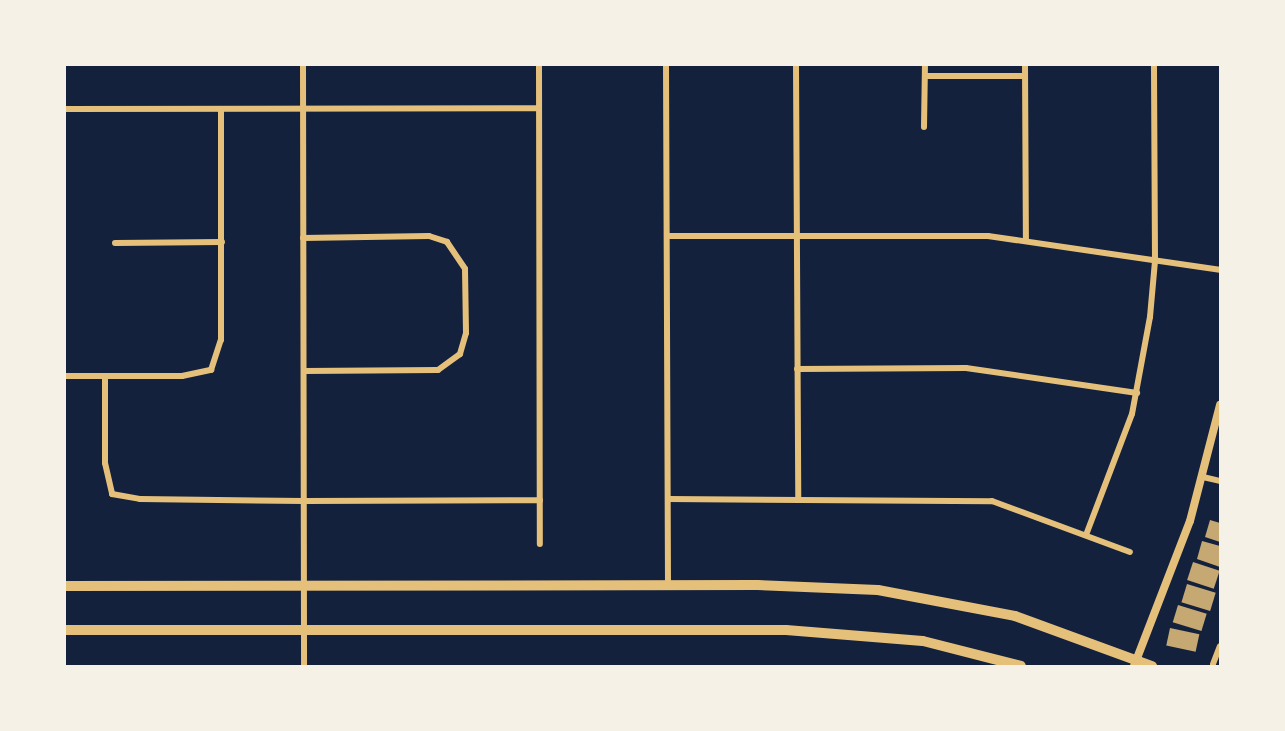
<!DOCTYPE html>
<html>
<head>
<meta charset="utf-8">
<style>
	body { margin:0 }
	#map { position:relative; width:1285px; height:731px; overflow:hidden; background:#14213d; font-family:Spectral,serif }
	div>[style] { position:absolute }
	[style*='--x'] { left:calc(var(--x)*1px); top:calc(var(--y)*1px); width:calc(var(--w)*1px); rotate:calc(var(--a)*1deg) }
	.building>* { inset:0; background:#c6a872; transform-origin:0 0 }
	.minor>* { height:6px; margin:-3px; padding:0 3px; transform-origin:3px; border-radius:3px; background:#e5c07b }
	.tertiary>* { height:8px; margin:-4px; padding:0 4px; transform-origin:4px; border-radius:4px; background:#e5c07b }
	.secondary>* { height:10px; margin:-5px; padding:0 5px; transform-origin:5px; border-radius:5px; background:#e5c07b }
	span { translate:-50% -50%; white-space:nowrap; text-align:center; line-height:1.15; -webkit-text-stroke:7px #f6f1e7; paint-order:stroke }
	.frame { position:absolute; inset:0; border:66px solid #f6f1e7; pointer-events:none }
</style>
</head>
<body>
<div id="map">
	<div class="building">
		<div style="clip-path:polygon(1210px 520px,1220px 523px,1220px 542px,1205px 537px)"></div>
		<div style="clip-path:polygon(1202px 541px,1220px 546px,1220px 567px,1197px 559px)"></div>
		<div style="left:1193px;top:562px;width:28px;height:19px;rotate:18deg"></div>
		<div style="left:1187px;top:584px;width:30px;height:19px;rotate:17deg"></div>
		<div style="left:1178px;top:605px;width:30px;height:18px;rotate:17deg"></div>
		<div style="left:1170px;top:628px;width:30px;height:18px;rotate:12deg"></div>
	</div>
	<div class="minor">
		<div style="--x:303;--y:65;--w:601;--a:89.9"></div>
		<div style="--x:539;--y:65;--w:479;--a:89.9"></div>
		<div style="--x:666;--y:65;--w:521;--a:89.78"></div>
		<div style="--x:796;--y:65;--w:434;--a:89.7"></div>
		<div style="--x:1025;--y:65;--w:176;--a:89.7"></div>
		<div style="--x:925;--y:76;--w:100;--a:0"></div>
		<div style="--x:65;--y:109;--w:474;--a:-0.1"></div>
		<div style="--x:924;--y:127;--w:62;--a:-89.1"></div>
		<div style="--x:667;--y:236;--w:321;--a:0"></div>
		<div style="--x:988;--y:236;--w:234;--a:8.3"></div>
		<div style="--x:303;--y:238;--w:126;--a:-0.9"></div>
		<div style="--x:429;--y:236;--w:19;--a:18"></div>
		<div style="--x:447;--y:242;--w:32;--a:56"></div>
		<div style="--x:465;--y:269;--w:64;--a:89.1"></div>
		<div style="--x:466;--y:333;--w:22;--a:106"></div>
		<div style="--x:460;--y:354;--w:27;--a:144"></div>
		<div style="--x:438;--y:370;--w:134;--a:179.6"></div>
		<div style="--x:115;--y:243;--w:107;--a:-0.5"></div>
		<div style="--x:797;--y:369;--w:169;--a:-0.3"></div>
		<div style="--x:966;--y:368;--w:173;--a:8.3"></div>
		<div style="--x:65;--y:376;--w:117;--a:0"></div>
		<div style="--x:182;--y:376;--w:30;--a:-12"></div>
		<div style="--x:211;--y:370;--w:32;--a:-72"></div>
		<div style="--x:221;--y:340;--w:231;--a:-90"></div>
		<div style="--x:105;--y:376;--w:87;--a:90"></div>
		<div style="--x:105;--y:463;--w:32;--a:77"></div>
		<div style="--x:112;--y:494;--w:28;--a:10"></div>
		<div style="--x:140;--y:499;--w:164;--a:0.7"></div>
		<div style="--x:304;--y:501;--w:236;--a:-0.2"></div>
		<div style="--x:1203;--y:477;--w:17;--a:13"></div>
		<div style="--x:668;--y:499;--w:324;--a:0.4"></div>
		<div style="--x:992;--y:501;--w:147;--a:20.3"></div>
		<div style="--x:1086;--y:535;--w:129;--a:-69.2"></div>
		<div style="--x:1132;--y:414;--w:99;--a:-79.5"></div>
		<div style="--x:1150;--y:317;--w:56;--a:-84.9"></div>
		<div style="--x:1155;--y:261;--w:196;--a:-90.3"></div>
		<div style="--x:1213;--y:664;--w:19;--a:-69"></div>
	</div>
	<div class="tertiary">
		<div style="--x:1134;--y:666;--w:155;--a:-68.9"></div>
		<div style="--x:1190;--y:521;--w:120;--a:-75.5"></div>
	</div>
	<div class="secondary">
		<div style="--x:65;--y:586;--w:692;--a:-0.08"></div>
		<div style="--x:757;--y:585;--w:121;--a:2.4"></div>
		<div style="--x:878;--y:590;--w:139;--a:10.7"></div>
		<div style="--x:1015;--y:616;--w:146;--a:20.1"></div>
		<div style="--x:65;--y:630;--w:721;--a:0"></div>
		<div style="--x:786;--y:630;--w:137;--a:4.6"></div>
		<div style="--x:923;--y:641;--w:101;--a:14.3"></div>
	</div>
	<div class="frame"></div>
</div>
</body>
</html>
